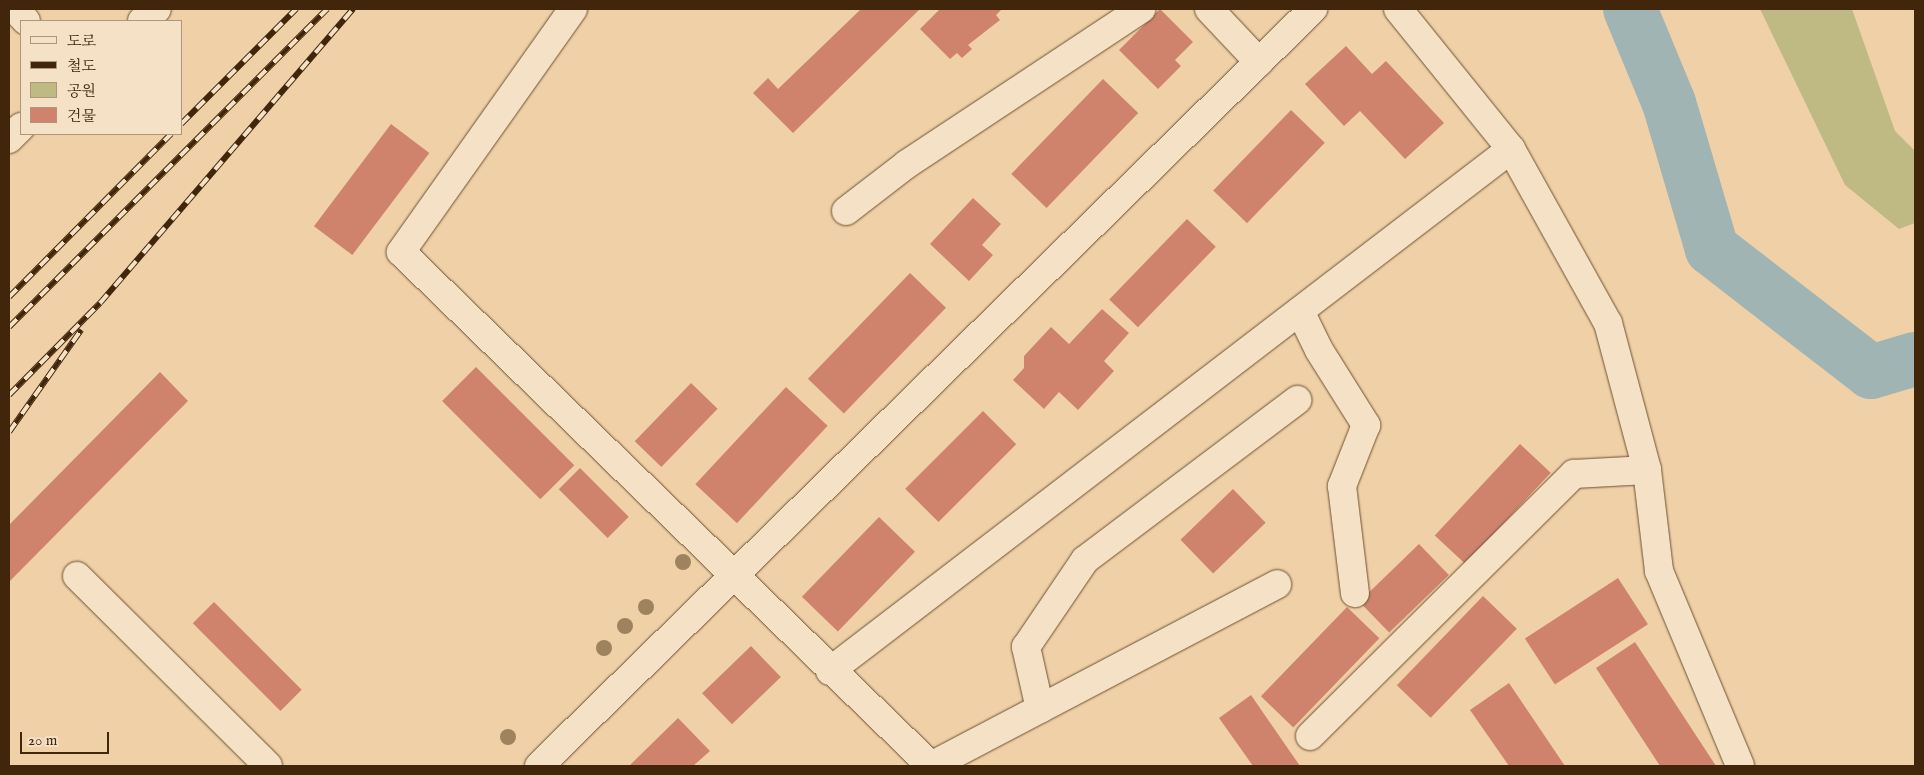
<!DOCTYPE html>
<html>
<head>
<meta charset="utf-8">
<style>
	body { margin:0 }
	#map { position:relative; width:1924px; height:775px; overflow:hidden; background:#f0d1a7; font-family:"IM FELL English","Noto Serif KR",serif }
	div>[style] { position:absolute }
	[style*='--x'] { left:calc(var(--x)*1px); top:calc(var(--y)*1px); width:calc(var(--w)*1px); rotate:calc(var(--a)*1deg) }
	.green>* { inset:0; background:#bfba83 }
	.river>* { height:54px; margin:-27px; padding:0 27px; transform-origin:27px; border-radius:27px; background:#a0b4b3 }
	.building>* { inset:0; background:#cf836d; transform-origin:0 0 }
	.roads { filter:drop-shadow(0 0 1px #6d5132) drop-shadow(0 0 1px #6d5132) }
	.minor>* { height:28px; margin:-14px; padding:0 14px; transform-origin:14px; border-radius:14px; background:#f5e1c6 }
	.secondary>* { height:28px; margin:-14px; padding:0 14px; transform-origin:14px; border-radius:14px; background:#f5e1c6 }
	.rail>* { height:5.5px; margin-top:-2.75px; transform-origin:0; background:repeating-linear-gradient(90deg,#f5e1c6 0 11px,#41260b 0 22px); box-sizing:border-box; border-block:1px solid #41260b }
	.trees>* { width:16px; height:16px; margin:-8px; border-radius:50%; background:#9e835e }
	span { translate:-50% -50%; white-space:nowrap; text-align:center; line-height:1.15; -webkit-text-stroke:4.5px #f5e1c6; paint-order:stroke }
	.frame { position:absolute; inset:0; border:10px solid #41260b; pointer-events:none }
	.legend { position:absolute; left:20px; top:20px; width:162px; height:115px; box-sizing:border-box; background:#f5e1c6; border:1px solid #ad967b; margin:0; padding:6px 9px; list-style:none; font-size:15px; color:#41260b }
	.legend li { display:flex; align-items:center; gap:10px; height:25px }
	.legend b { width:25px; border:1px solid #ad967b }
	.scale { position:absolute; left:20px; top:732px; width:89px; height:22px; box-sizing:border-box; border:2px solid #41260b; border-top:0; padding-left:6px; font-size:15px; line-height:18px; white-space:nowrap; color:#41260b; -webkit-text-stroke:4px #f5e1c6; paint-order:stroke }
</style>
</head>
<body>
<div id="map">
	<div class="green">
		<div style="clip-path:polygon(1760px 9px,1852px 9px,1895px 131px,1915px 151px,1915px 223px,1899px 229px,1845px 185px)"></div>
	</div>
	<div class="river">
		<div style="--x:1630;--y:9;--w:102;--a:67.5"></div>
		<div style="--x:1669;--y:103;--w:152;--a:73.6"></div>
		<div style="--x:1712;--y:249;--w:201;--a:37.7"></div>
		<div style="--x:1871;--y:372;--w:46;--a:-16.5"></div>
	</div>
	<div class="building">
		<div style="clip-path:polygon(861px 9px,920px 9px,793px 133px,753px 93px,768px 78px,778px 89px)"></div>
		<div style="clip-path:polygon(940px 9px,1002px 9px,996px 15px,1000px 20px,968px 45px,972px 49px,962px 58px,957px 53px,950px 59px,920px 29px)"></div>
		<div style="clip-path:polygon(1160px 9px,1193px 42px,1175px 60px,1181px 66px,1158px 89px,1119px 50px)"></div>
		<div style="clip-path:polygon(1346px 46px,1372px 74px,1386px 61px,1444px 123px,1405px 159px,1360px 111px,1344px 126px,1305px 84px)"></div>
		<div style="left:1103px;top:79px;width:49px;height:132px;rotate:44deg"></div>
		<div style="left:1291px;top:110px;width:47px;height:112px;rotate:44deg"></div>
		<div style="left:391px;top:124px;width:48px;height:128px;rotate:37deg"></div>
		<div style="clip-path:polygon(973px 198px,1001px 224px,982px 245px,993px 255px,969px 281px,930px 244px)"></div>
		<div style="left:1187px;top:219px;width:40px;height:112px;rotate:44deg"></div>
		<div style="left:910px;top:273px;width:50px;height:147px;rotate:44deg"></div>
		<div style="clip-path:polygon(1102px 309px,1129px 333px,1104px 361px,1114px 371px,1078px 410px,1059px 392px,1044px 409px,1013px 380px,1024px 368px,1024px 356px,1051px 327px,1069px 344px)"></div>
		<div style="left:476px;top:367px;width:139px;height:48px;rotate:45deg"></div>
		<div style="clip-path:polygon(160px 372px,188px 401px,9px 582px,9px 525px)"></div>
		<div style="left:691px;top:383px;width:37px;height:81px;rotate:44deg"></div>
		<div style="left:786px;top:387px;width:57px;height:133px;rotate:43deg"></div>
		<div style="left:983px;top:411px;width:47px;height:110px;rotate:45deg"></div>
		<div style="left:1520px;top:444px;width:42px;height:125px;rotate:43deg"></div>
		<div style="left:580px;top:468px;width:69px;height:30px;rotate:45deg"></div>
		<div style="left:1233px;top:489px;width:47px;height:73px;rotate:46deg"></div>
		<div style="left:879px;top:517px;width:50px;height:111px;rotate:44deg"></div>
		<div style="left:1419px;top:544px;width:43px;height:83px;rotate:46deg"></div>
		<div style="left:1618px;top:578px;width:55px;height:111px;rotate:57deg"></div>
		<div style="left:1483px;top:596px;width:47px;height:124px;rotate:44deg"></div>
		<div style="left:214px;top:602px;width:124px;height:30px;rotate:45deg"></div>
		<div style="left:1347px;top:607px;width:45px;height:124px;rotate:44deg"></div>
		<div style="clip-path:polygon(1635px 642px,1716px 766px,1660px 766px,1596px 668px)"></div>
		<div style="left:751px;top:646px;width:43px;height:68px;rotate:46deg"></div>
		<div style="clip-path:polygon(1509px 683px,1565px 766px,1509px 766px,1470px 710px)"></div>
		<div style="clip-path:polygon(1251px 695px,1300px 766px,1253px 766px,1219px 718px)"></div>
		<div style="clip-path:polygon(678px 718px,710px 751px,693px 766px,629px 766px)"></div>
	</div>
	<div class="roads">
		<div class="minor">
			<div style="--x:15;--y:9;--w:16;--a:47"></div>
			<div style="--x:573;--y:9;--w:298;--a:125.3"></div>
			<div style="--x:401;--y:252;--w:738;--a:44.12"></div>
			<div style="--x:931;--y:766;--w:391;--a:-27.7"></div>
			<div style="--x:1209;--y:9;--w:73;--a:46.7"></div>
			<div style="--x:1398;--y:9;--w:180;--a:51.1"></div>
			<div style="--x:1511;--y:149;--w:199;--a:60.9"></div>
			<div style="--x:1608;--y:323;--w:152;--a:75.1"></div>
			<div style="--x:1647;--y:470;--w:102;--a:83.2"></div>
			<div style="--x:1659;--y:571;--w:211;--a:67.4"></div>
			<div style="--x:142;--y:21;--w:19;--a:-39"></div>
			<div style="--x:9;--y:139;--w:17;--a:-45"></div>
			<div style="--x:846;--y:211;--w:77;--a:-37.6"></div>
			<div style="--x:907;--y:164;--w:281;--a:-33.5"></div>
			<div style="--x:1300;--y:311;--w:43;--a:64"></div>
			<div style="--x:1319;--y:350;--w:89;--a:57.9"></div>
			<div style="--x:1366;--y:425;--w:66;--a:111.5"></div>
			<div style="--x:1342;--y:486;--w:108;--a:83.1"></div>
			<div style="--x:77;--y:576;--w:269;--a:44.8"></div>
			<div style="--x:830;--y:671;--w:858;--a:-37.47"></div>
			<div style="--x:1040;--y:709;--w:64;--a:-102.7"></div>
			<div style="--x:1026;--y:647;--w:105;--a:-55.9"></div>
			<div style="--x:1085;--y:560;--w:266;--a:-37"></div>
			<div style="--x:1310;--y:736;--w:372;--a:-44.8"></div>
			<div style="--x:1574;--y:474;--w:73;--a:-3.1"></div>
		</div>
		<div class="secondary">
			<div style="--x:539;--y:766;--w:1083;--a:-44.36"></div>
		</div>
	</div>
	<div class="rail">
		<div style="--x:181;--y:124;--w:163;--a:-45"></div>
		<div style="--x:9;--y:297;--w:230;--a:-45.2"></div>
		<div style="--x:9;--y:327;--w:450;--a:-45"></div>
		<div style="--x:9;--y:395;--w:129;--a:-45.3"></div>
		<div style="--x:100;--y:303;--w:388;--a:-49.3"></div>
		<div style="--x:9;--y:432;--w:125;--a:-54.8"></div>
	</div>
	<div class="trees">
		<div style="left:683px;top:562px"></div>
		<div style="left:646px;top:607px"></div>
		<div style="left:625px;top:626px"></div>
		<div style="left:604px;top:648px"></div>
		<div style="left:508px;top:737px"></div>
	</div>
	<div class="frame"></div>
	<ul class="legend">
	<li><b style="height:6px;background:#f5e1c6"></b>도로</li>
	<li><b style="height:6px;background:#41260b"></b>철도</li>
	<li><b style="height:14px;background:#bfba83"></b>공원</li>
	<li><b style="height:14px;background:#cf836d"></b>건물</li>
	</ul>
	<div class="scale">20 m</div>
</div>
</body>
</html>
